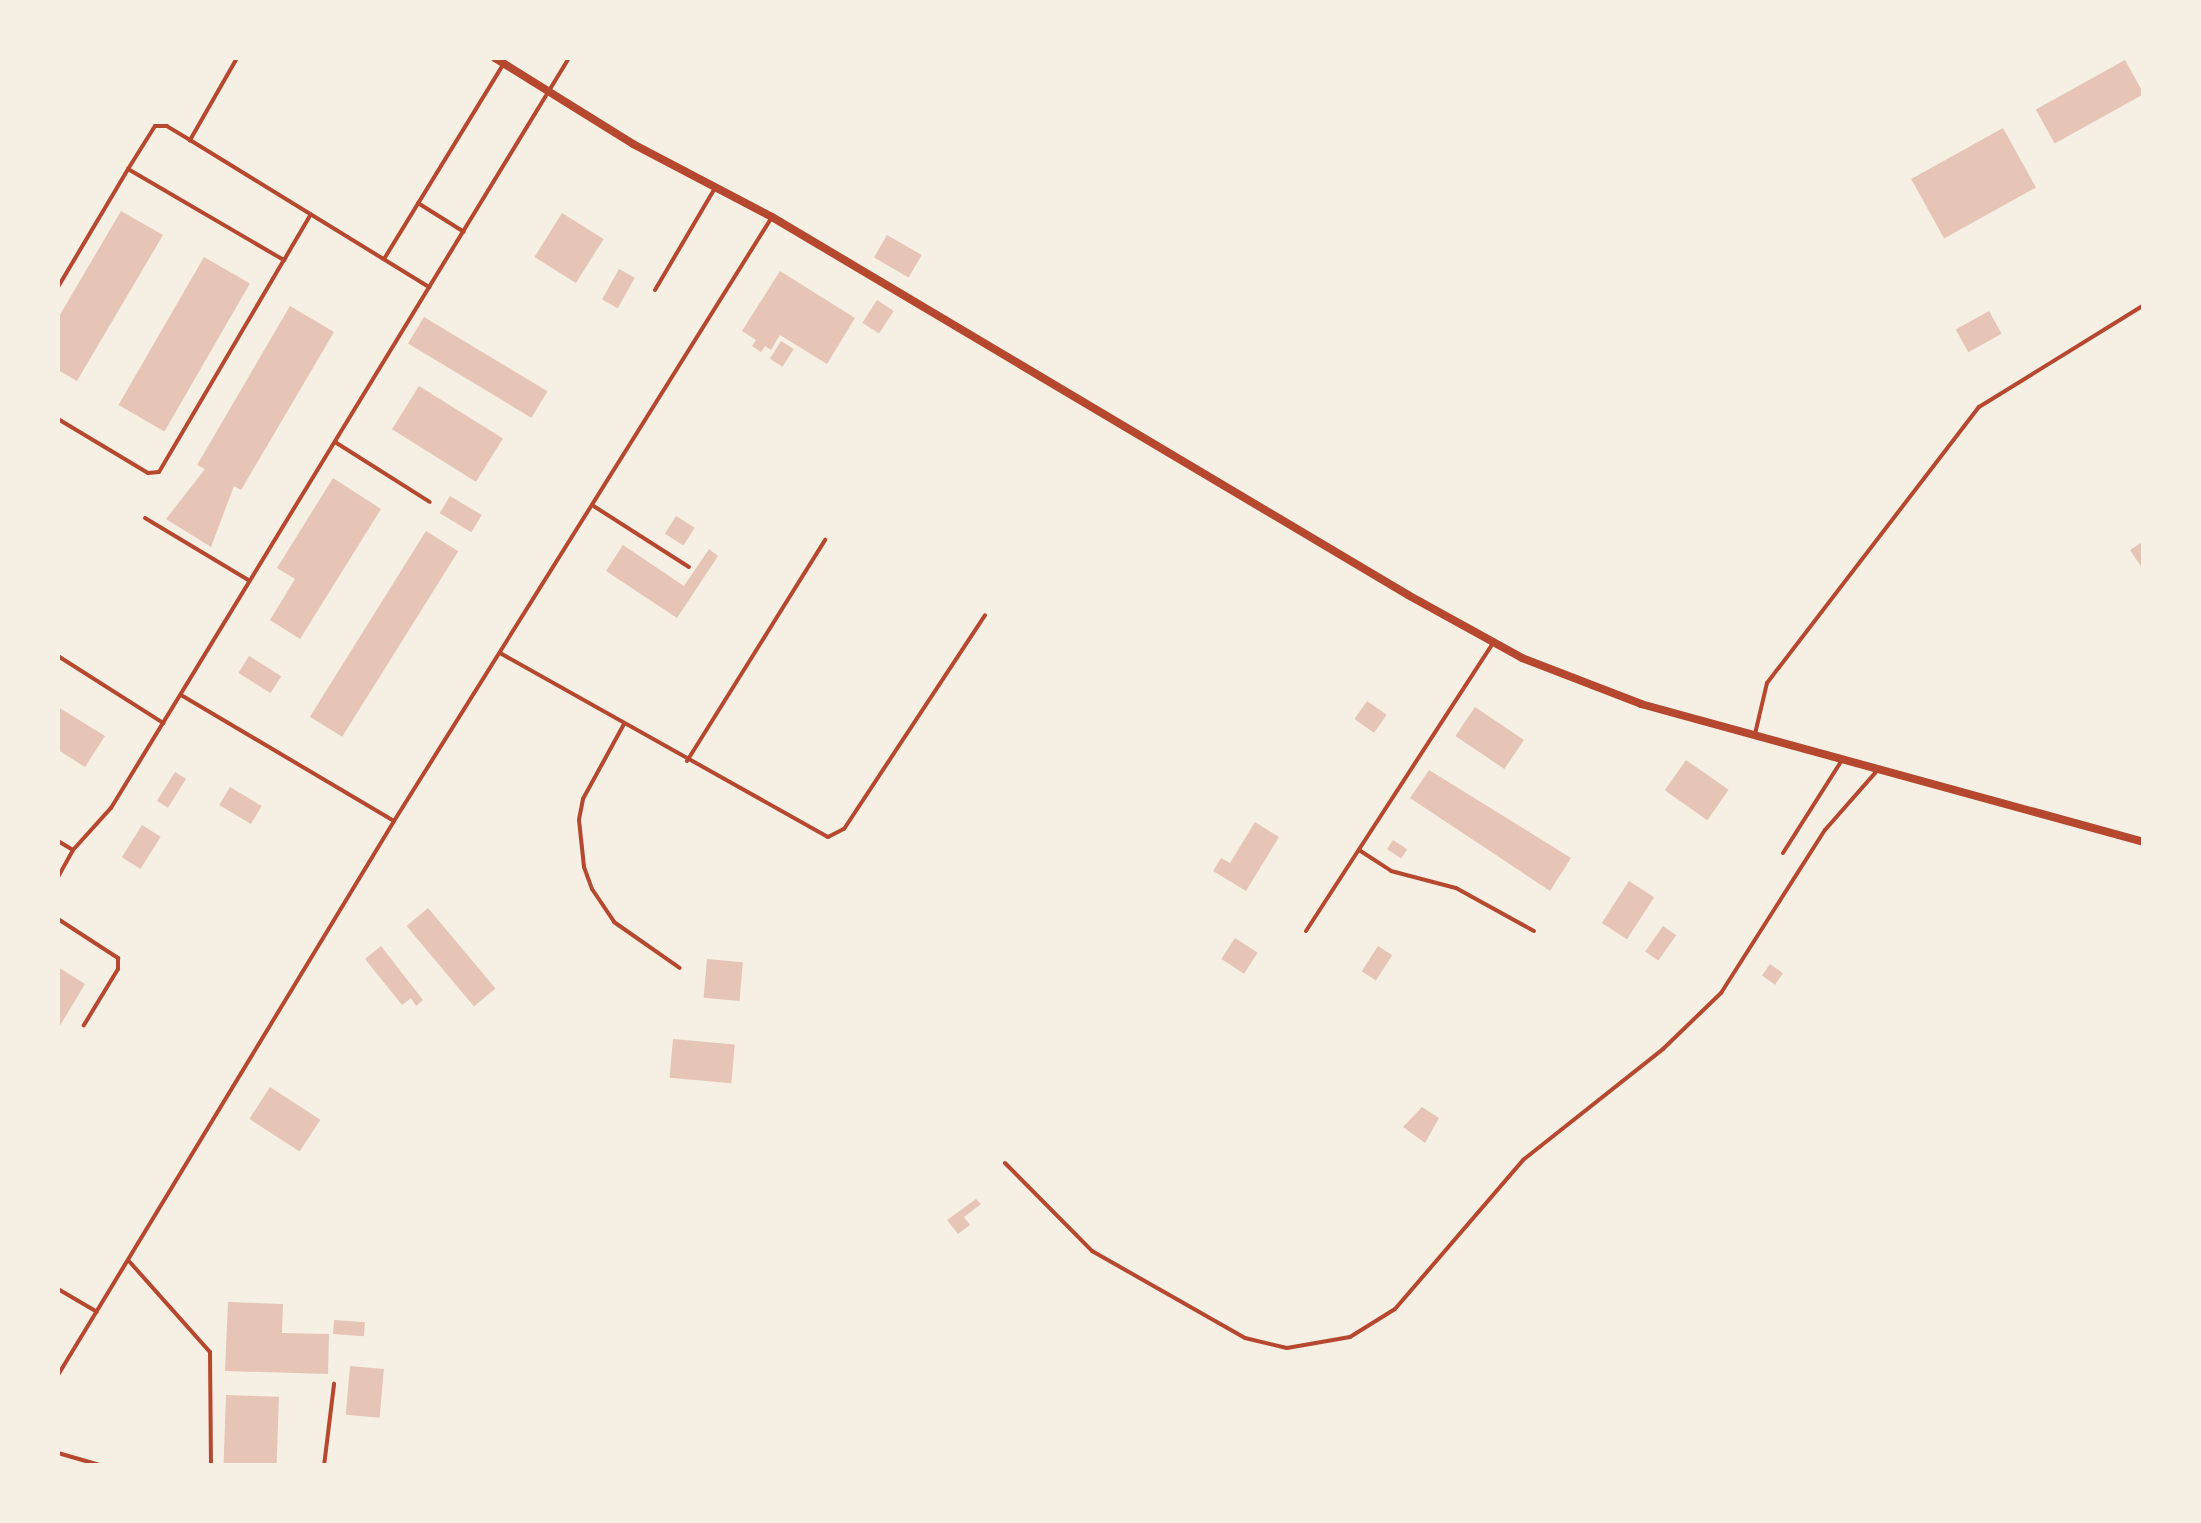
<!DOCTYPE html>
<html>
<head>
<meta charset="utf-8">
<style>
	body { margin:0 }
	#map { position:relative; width:2201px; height:1523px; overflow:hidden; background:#f6efe4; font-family:"Fira Sans Condensed",sans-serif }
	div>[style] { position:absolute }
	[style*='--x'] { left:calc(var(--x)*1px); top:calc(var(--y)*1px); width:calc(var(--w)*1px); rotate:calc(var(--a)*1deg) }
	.building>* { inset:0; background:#e6c5b7; transform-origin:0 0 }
	.service>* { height:4px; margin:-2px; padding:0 2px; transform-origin:2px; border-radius:2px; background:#b5482f }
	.minor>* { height:8px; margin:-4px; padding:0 4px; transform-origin:4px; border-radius:4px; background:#b5482f }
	span { translate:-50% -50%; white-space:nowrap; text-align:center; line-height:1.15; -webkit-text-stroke:8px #f6efe4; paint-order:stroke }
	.frame { position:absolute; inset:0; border:60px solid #f6efe4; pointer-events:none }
</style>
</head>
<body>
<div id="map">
	<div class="building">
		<div style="left:2125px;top:60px;width:39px;height:102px;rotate:61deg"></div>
		<div style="left:2003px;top:128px;width:68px;height:105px;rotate:61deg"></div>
		<div style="clip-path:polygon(121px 211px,163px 235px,77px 381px,58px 370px,58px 318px)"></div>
		<div style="left:562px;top:213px;width:49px;height:52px;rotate:32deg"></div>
		<div style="left:887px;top:235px;width:40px;height:26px;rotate:30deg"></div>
		<div style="left:204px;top:257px;width:53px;height:171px;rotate:30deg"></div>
		<div style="left:619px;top:269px;width:18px;height:35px;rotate:29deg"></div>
		<div style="clip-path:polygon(780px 271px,855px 318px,827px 364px,780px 335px,771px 350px,765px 346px,761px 352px,752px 346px,756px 340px,742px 331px)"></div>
		<div style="left:877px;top:300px;width:20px;height:27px;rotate:33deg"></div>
		<div style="clip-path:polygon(290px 306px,334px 332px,241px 490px,234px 486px,211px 547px,166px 519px,205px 469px,197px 465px)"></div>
		<div style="left:1989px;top:311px;width:26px;height:38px;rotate:61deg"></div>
		<div style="left:424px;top:317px;width:144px;height:31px;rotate:31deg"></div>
		<div style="left:781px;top:341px;width:15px;height:21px;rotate:32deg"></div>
		<div style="left:419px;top:386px;width:99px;height:51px;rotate:32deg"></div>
		<div style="clip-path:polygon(333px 478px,381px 509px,300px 639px,270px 620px,295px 579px,277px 568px)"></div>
		<div style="left:450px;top:496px;width:37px;height:20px;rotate:31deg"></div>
		<div style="left:676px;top:516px;width:22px;height:21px;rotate:32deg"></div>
		<div style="left:426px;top:531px;width:38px;height:219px;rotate:32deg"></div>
		<div style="clip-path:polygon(2144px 541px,2144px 571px,2130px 550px)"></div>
		<div style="clip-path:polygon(623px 545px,684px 586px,709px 549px,718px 556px,677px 618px,606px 571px)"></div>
		<div style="left:249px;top:656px;width:38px;height:20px;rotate:32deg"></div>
		<div style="left:1367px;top:701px;width:24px;height:22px;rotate:35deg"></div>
		<div style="clip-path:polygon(58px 707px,105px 736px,85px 767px,58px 750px)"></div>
		<div style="left:1475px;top:707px;width:59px;height:35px;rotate:34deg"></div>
		<div style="left:1686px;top:760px;width:52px;height:37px;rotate:35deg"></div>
		<div style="clip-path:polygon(1429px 770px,1571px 858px,1550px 891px,1410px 798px)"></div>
		<div style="left:175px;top:772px;width:13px;height:34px;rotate:32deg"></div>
		<div style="left:230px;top:787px;width:37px;height:21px;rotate:31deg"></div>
		<div style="clip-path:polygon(1255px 822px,1279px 837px,1246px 891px,1213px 871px,1221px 858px,1230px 863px)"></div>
		<div style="left:142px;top:825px;width:22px;height:38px;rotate:32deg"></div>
		<div style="left:1393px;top:840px;width:17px;height:11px;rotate:33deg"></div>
		<div style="left:1629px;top:881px;width:30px;height:50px;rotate:33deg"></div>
		<div style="left:428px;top:908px;width:105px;height:28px;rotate:50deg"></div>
		<div style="left:1663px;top:926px;width:16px;height:31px;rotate:35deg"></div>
		<div style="left:1235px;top:938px;width:27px;height:25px;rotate:33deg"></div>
		<div style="clip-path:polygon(381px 946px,423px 1000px,416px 1006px,411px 998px,402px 1005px,365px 959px)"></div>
		<div style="left:1378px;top:946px;width:17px;height:30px;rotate:33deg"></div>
		<div style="left:707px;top:959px;width:36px;height:39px;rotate:5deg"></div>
		<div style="left:1770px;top:964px;width:16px;height:14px;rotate:35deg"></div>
		<div style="clip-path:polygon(58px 967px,85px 984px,58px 1029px)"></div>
		<div style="left:673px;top:1039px;width:62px;height:39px;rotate:5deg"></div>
		<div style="left:270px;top:1087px;width:60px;height:38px;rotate:33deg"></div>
		<div style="clip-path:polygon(1422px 1107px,1439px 1118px,1425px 1143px,1403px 1127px)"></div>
		<div style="clip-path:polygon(976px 1199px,981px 1204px,964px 1217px,970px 1225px,958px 1234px,947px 1220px)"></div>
		<div style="clip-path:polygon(228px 1302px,283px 1304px,282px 1333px,329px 1334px,328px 1374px,225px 1371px)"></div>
		<div style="left:334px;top:1320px;width:31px;height:14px;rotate:4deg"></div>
		<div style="left:350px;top:1366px;width:34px;height:49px;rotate:5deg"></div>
		<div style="left:226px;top:1395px;width:53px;height:71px;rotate:2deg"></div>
	</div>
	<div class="service">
		<div style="--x:237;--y:58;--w:95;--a:119.8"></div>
		<div style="--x:190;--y:140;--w:281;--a:31.6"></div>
		<div style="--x:190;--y:140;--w:27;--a:-149"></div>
		<div style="--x:167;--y:126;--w:12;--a:180"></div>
		<div style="--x:155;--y:126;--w:51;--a:122.1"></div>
		<div style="--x:128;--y:169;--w:181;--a:30.3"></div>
		<div style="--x:284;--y:260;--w:53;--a:-59.6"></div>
		<div style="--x:418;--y:203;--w:54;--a:32.2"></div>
		<div style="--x:384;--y:259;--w:230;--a:-58.5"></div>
		<div style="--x:58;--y:287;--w:137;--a:-59.3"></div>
		<div style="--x:655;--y:290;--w:118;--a:-59.5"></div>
		<div style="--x:58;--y:419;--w:105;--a:31"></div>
		<div style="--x:148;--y:473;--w:11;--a:-5"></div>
		<div style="--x:159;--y:472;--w:246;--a:-59.5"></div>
		<div style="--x:335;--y:442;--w:112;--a:32.3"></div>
		<div style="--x:592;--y:505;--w:115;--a:32.6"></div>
		<div style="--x:145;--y:518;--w:122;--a:31"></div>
		<div style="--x:500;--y:653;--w:376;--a:29.3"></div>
		<div style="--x:828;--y:837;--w:18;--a:-27"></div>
		<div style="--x:844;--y:829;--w:256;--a:-56.6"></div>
		<div style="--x:58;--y:656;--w:125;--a:32.5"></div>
		<div style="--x:181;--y:695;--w:247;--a:30.6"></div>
		<div style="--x:624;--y:724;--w:85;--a:118.7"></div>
		<div style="--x:583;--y:799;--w:21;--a:101"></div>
		<div style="--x:579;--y:820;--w:47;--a:83.9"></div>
		<div style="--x:584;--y:867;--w:23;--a:70"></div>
		<div style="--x:592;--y:889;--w:40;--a:56"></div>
		<div style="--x:614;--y:922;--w:80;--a:34.9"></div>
		<div style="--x:1755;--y:734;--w:52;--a:-76.8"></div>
		<div style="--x:1767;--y:683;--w:348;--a:-52.5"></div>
		<div style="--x:1979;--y:407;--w:194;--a:-31.7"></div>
		<div style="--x:687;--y:761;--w:261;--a:-58"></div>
		<div style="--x:58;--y:841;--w:17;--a:31"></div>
		<div style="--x:73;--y:850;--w:31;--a:119"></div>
		<div style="--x:73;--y:850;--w:57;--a:-47.9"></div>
		<div style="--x:111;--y:808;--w:879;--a:-58.59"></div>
		<div style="--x:1359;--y:850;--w:38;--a:33"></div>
		<div style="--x:1391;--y:871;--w:67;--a:14.7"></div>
		<div style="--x:1456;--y:888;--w:89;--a:28.9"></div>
		<div style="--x:1783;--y:853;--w:110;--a:-57.6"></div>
		<div style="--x:58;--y:919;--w:72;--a:33"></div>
		<div style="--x:118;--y:958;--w:11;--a:90"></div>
		<div style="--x:118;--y:969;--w:66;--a:121.3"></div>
		<div style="--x:1306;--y:931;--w:343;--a:-57"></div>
		<div style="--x:1005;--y:1163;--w:124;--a:45.3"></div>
		<div style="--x:1092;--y:1251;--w:176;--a:29.6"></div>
		<div style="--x:1245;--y:1338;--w:43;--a:13.4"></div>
		<div style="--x:1287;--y:1348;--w:64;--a:-9.9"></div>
		<div style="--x:1350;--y:1337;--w:53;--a:-31.9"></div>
		<div style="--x:1395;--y:1309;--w:196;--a:-49.3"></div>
		<div style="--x:1523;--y:1160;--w:179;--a:-38.4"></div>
		<div style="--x:1663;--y:1049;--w:81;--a:-44"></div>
		<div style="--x:1721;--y:993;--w:193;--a:-57.5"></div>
		<div style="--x:1825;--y:830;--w:77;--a:-48.7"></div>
		<div style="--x:128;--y:1260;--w:123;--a:48.3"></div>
		<div style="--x:210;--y:1352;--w:114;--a:89.5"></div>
		<div style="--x:58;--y:1289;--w:45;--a:30.5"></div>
		<div style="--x:58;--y:1375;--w:648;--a:-58.76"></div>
		<div style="--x:394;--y:821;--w:713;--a:-57.96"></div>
		<div style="--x:58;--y:1453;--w:47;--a:16.1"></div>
		<div style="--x:324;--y:1466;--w:83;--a:-83"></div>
	</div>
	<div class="minor">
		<div style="--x:495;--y:58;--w:163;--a:31.9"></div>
		<div style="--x:633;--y:144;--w:157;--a:27.7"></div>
		<div style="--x:772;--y:217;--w:740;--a:30.72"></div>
		<div style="--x:1408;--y:595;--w:130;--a:28.9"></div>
		<div style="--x:1522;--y:658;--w:128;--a:21.1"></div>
		<div style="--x:1641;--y:704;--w:522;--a:15.34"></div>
	</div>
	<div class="frame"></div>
</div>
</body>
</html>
